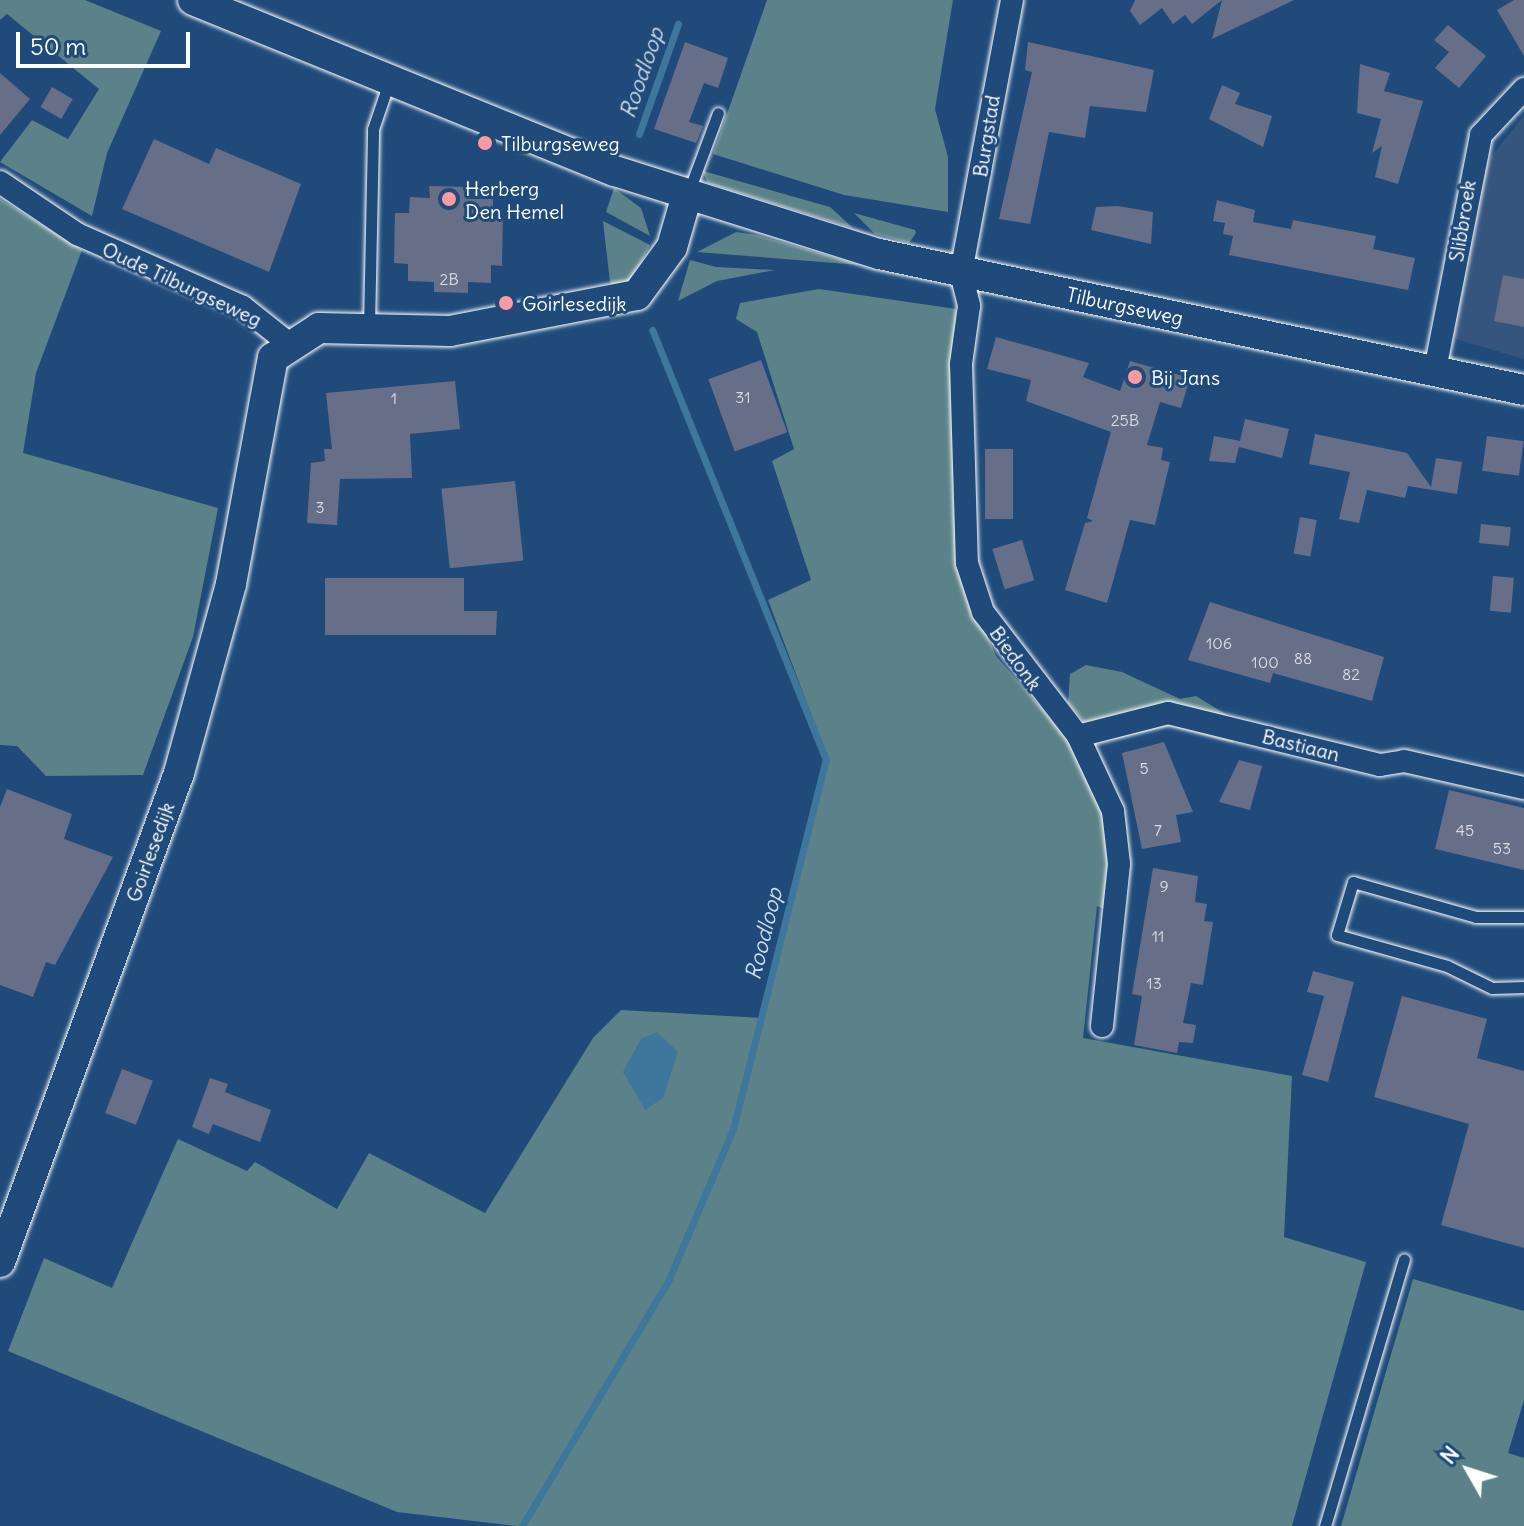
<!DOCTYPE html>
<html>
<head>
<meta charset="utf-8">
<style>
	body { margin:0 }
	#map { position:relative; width:1524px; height:1526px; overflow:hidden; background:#1f4a7a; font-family:Delius,sans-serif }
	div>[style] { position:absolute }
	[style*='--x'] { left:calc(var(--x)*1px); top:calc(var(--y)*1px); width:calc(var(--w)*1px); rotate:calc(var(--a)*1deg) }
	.built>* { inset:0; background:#35557e }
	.green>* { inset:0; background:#5b8288 }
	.water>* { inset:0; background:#3f769b }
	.stream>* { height:7px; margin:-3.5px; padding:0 3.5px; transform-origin:3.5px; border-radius:3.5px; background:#3f769b }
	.building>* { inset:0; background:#676f88; transform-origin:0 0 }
	.roads { filter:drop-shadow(0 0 2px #fff) drop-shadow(0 0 2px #fff) }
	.lane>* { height:11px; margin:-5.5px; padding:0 5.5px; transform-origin:5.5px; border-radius:5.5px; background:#1f4a7a }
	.street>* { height:22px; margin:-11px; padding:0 11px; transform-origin:11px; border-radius:11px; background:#1f4a7a }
	.secondary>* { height:30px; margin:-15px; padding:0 15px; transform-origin:15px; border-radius:15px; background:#1f4a7a }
	.dots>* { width:22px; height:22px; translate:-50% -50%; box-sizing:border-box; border:4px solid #1f4a7a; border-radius:50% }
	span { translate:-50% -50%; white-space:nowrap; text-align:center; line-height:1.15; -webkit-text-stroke:6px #1f4a7a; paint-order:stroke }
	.number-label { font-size:16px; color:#d9dbe1 }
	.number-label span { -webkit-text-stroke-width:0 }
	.street-label { font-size:20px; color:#fff }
	.poi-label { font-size:20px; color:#fff }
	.left { translate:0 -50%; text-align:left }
	.water-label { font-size:22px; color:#cfdde6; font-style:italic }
	.north { position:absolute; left:1428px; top:1430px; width:80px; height:80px; -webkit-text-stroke:6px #1f4a7a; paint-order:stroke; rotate:309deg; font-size:22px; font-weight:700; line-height:32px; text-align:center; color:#fff }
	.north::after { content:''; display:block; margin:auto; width:28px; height:36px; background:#fff; clip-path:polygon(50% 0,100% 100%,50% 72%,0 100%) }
	.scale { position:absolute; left:16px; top:32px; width:174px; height:36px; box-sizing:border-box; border:4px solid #fff; border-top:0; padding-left:10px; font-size:24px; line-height:28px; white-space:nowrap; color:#fff; -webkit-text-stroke:6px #1f4a7a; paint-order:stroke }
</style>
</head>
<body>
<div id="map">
	<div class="built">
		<div style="clip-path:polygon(1524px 116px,1524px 359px,1445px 336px,1476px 175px)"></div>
	</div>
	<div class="green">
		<div style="clip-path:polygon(0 0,85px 0,161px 31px,107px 153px,92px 216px,0 162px,32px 120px,68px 139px,99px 89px,7px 14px,0 20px)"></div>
		<div style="clip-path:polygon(767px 0,953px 0,935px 109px,948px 157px,948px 212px,844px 195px,713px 154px)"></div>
		<div style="clip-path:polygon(703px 171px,830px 207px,853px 228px,707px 183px)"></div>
		<div style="clip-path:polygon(614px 188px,641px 208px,650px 236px,606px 212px)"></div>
		<div style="clip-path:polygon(0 199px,82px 250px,36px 373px,23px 453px,218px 508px,193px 637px,143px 775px,46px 776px,17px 746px,0 745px)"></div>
		<div style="clip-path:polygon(854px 213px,915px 230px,916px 233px,909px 243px,875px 234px)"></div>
		<div style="clip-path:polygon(603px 221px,650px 245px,632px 280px,611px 291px)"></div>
		<div style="clip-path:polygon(736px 232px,757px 235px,860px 265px,697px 252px)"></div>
		<div style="clip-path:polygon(690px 260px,716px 267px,775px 270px,717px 281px,678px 301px)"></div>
		<div style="clip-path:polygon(819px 289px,956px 309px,956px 564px,996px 656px,1075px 747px,1098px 796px,1110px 849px,1109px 911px,1097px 906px,1083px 1038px,1292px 1076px,1284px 1237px,1366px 1262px,1292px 1526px,517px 1526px,397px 1512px,8px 1351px,44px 1258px,112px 1288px,178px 1139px,247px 1171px,255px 1162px,337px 1209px,369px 1153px,485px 1213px,593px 1038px,621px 1010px,762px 1018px,828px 759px,768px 600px,811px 580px,772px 461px,794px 449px,757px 332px,736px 319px,740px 303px)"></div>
		<div style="clip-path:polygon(1086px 665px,1122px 672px,1180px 699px,1196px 696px,1240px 723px,1233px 743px,1170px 726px,1102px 742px,1068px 703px,1070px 674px)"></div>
		<div style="clip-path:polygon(1413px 1279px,1524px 1311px,1524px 1400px,1508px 1453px,1524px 1458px,1524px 1526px,1341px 1526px)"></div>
	</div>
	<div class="water">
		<div style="clip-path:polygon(657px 1032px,678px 1052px,663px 1098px,645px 1110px,623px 1072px,641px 1039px)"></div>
	</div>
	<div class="stream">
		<div style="--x:639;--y:134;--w:117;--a:-70.5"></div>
		<div style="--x:522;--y:1526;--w:287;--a:-59.2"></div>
		<div style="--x:669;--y:1279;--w:163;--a:-66.9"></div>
		<div style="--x:733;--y:1129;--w:381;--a:-75.9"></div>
		<div style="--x:826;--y:760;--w:464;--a:-112"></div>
	</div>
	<div class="building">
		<div style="clip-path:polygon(1135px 0,1294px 0,1212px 39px,1222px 0,1192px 24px,1185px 15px,1173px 24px,1162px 8px,1140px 25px,1130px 11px)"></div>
		<div style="clip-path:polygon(1514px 0,1524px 0,1524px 56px,1497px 10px)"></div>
		<div style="clip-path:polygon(1448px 25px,1486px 56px,1459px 88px,1435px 68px,1449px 52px,1434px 40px)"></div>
		<div style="clip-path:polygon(685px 42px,728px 58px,718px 88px,704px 83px,689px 122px,703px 126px,696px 143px,654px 129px)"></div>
		<div style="clip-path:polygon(1028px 42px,1154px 70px,1146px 112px,1090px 106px,1085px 138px,1049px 132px,1030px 224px,999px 219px,1032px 72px,1025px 70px)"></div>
		<div style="clip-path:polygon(1360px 64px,1390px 73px,1384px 91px,1423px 101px,1398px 184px,1375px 177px,1382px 146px,1372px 153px,1381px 119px,1357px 113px)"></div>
		<div style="clip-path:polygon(0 73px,30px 99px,0 135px)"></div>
		<div style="clip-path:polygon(1222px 85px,1240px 93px,1235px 104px,1272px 116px,1263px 147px,1209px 119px)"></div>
		<div style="left:52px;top:87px;width:24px;height:23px;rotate:30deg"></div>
		<div style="clip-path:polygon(154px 139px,209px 164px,216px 148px,301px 184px,269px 272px,122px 209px)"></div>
		<div style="clip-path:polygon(429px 186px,470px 187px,470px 199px,493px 199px,493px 215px,503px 215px,502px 266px,491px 265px,491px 283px,468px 282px,468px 293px,434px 292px,434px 282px,408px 281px,408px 264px,394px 263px,395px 213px,409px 213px,410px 197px,430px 198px)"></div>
		<div style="clip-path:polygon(1217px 200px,1255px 210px,1253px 222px,1291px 229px,1293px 220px,1376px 236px,1373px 249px,1415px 258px,1408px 290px,1229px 255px,1233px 236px,1223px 234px,1225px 223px,1213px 221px)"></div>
		<div style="clip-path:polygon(1118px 206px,1153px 212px,1151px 244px,1091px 230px,1096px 207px)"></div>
		<div style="clip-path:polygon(1503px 275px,1524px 279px,1524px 327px,1494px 321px)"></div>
		<div style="clip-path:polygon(996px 337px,1089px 363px,1083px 377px,1120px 391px,1130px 361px,1190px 378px,1181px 408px,1160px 402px,1147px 445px,1163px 448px,1161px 460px,1170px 462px,1155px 525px,1130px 520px,1107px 603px,1065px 590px,1085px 523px,1093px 521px,1087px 518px,1111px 432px,1026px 401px,1031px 380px,987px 369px)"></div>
		<div style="left:761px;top:360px;width:77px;height:56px;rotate:70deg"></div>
		<div style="clip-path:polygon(455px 381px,460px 429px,410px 434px,412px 478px,340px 479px,337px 525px,307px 523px,311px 463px,325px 461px,324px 449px,332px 449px,326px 393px)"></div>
		<div style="clip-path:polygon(1245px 419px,1289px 429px,1282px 458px,1239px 447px,1235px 463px,1209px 461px,1214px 436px,1240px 441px)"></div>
		<div style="clip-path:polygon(1315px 434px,1407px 453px,1431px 487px,1436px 458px,1462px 462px,1457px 494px,1408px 486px,1405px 498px,1367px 490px,1359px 523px,1339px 519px,1350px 472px,1309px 464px)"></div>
		<div style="left:1487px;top:436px;width:37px;height:35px;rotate:8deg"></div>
		<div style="left:985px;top:449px;width:28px;height:70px"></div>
		<div style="left:515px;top:481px;width:80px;height:74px;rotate:84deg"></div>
		<div style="left:1300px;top:517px;width:17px;height:37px;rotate:10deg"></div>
		<div style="left:1481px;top:524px;width:30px;height:19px;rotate:6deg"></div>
		<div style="left:1022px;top:540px;width:42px;height:31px;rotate:73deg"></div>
		<div style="left:1493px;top:576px;width:21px;height:35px;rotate:5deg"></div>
		<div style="clip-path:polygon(325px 578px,464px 578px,464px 611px,497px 611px,496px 635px,325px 635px)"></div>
		<div style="clip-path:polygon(1210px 602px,1384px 657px,1372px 701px,1273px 673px,1270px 683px,1188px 660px)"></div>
		<div style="clip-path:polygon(1164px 742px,1193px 812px,1176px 815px,1181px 842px,1142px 849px,1122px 753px)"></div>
		<div style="clip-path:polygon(1239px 760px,1262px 766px,1250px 810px,1219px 802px)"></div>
		<div style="clip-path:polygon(7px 789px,72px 814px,64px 839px,113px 857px,55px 965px,46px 962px,33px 997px,0 985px,0 807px)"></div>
		<div style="clip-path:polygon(1449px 790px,1524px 808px,1524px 870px,1435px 849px)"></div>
		<div style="clip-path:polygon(1153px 868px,1198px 876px,1195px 902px,1207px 904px,1204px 921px,1213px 922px,1203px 985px,1191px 983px,1183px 1023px,1196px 1025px,1193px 1043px,1179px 1042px,1177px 1053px,1134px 1045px,1142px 996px,1132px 994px)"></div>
		<div style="clip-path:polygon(1313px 971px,1354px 982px,1328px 1082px,1302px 1075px,1324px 996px,1307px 992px)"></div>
		<div style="clip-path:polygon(1402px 996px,1487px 1019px,1477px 1058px,1524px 1071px,1524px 1248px,1441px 1225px,1469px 1124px,1374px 1097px)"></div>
		<div style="left:122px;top:1069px;width:33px;height:47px;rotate:21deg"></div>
		<div style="clip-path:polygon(210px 1078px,228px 1084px,225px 1092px,271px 1110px,260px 1142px,213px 1124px,209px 1134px,192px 1127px)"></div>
	</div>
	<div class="roads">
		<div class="lane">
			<div style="--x:689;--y:191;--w:83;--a:-69.6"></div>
			<div style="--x:369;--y:326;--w:197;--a:-88.8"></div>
			<div style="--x:373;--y:129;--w:50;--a:-71.2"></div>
			<div style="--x:1524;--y:917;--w:48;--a:180"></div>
			<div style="--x:1476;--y:917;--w:128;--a:-164.1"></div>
			<div style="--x:1353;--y:882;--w:55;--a:106.8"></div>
			<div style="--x:1337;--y:935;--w:114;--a:15.7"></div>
			<div style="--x:1447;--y:966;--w:50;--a:26.1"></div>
			<div style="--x:1492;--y:988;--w:32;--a:-2"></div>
			<div style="--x:1325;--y:1526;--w:278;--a:-73.5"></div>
		</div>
		<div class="street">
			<div style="--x:1012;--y:0;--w:278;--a:100.6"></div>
			<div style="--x:961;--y:273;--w:34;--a:76"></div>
			<div style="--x:969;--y:306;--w:59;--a:97.9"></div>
			<div style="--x:961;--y:364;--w:199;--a:88.3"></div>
			<div style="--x:967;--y:563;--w:52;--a:71.9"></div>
			<div style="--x:983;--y:612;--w:156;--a:52.5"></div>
			<div style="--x:1078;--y:736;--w:83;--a:65"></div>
			<div style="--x:1113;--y:811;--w:53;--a:83.5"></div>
			<div style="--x:1119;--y:864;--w:163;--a:96"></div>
			<div style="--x:0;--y:182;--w:93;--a:34"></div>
			<div style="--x:77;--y:234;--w:181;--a:23.7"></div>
			<div style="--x:243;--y:307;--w:56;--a:38.5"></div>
			<div style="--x:1435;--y:370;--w:239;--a:-78.9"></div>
			<div style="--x:1481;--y:135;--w:63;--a:-46.9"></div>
			<div style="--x:1078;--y:736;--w:93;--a:-14.3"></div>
			<div style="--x:1168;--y:713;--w:218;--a:13.8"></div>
			<div style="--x:1380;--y:765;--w:24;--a:-9"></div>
			<div style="--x:1404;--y:761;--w:123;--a:12.7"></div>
		</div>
		<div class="secondary">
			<div style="--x:193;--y:0;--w:455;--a:22.1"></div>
			<div style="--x:615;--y:171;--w:277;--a:17.5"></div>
			<div style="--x:879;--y:254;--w:659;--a:11.91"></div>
			<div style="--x:0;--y:1262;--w:521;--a:-69.89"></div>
			<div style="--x:179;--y:773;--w:196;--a:-74.6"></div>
			<div style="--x:231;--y:584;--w:230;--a:-79.5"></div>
			<div style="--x:273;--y:358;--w:55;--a:-33.1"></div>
			<div style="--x:319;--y:328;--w:131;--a:1.3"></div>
			<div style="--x:450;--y:331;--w:190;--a:-10.9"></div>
			<div style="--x:637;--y:295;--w:59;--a:-53.9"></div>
			<div style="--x:672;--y:247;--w:54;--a:-73.9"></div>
		</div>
	</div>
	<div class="dots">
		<div style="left:485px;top:143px;background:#ff9aa2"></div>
		<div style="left:449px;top:199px;background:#ff9aa2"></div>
		<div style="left:506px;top:303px;background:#ff9aa2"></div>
		<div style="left:1135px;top:377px;background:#ff9aa2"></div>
	</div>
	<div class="number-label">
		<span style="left:449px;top:279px">2B</span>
		<span style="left:743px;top:397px">31</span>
		<span style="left:394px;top:398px">1</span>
		<span style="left:1125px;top:420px">25B</span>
		<span style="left:320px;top:507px">3</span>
		<span style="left:1219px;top:643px">106</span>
		<span style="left:1303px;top:658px">88</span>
		<span style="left:1265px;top:662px">100</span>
		<span style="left:1351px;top:674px">82</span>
		<span style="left:1144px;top:768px">5</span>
		<span style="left:1158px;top:830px">7</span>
		<span style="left:1465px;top:830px">45</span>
		<span style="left:1502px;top:848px">53</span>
		<span style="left:1164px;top:886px">9</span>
		<span style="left:1158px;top:936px">11</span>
		<span style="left:1154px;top:983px">13</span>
	</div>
	<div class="street-label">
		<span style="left:986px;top:136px;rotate:-81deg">Burgstad</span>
		<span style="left:1462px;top:221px;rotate:-81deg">Slibbroek</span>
		<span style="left:182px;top:284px;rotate:25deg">Oude Tilburgseweg</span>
		<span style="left:1125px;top:306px;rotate:12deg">Tilburgseweg</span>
		<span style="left:1016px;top:658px;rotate:54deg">Biedonk</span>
		<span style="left:1301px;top:745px;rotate:14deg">Bastiaan</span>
		<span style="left:150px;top:852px;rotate:-70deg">Goirlesedijk</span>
	</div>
	<div class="poi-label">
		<span class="left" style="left:501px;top:143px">Tilburgseweg</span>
		<span class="left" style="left:465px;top:200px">Herberg<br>Den Hemel</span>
		<span class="left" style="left:522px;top:303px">Goirlesedijk</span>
		<span class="left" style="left:1151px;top:377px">Bij Jans</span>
	</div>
	<div class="water-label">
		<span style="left:642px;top:73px;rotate:-71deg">Roodloop</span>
		<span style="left:764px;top:934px;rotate:-76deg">Roodloop</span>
	</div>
	<div class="north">N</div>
	<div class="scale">50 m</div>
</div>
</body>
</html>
